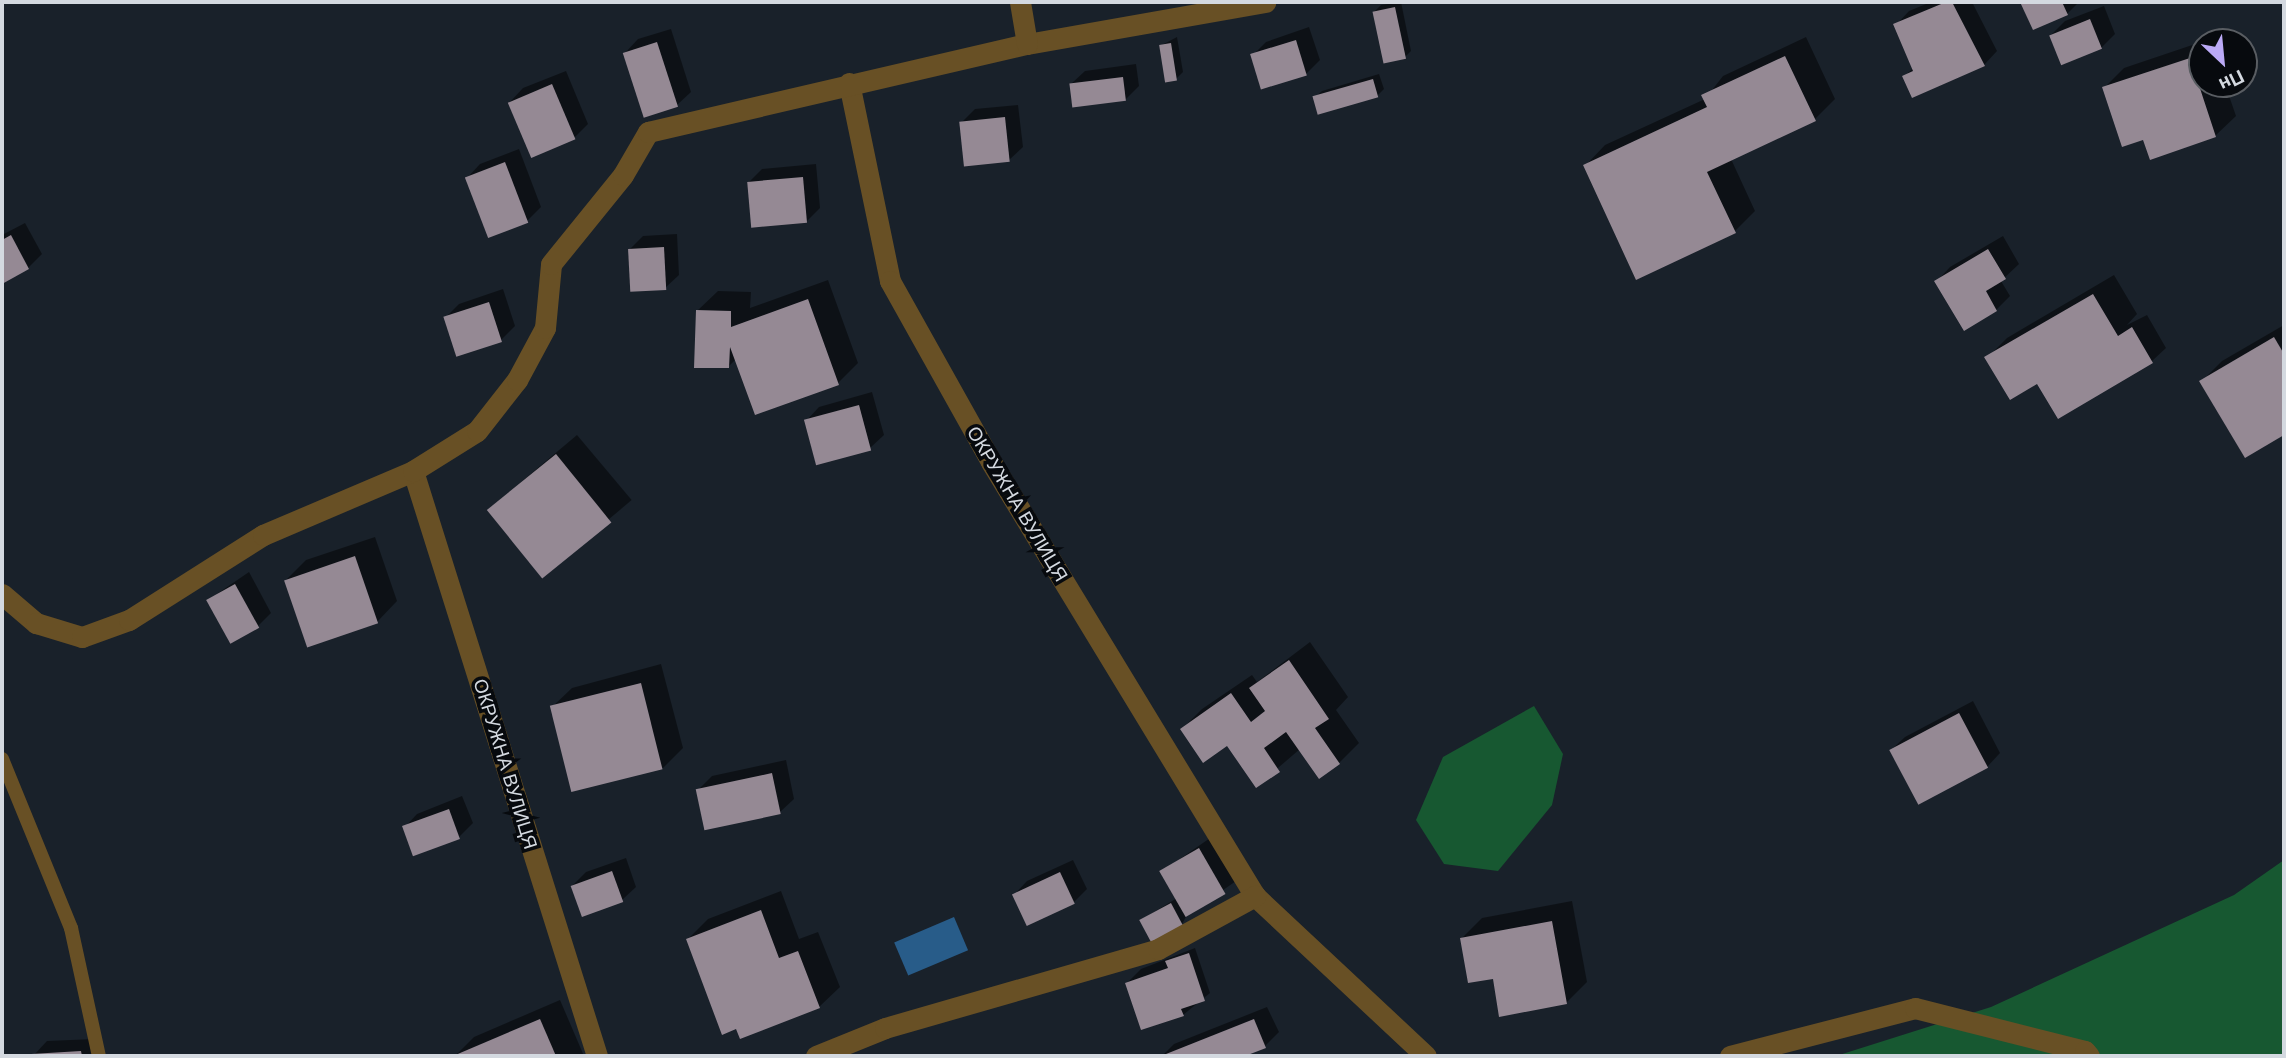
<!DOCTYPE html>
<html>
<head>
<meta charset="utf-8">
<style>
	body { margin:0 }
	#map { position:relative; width:2286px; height:1058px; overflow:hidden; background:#19212a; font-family:Arial,sans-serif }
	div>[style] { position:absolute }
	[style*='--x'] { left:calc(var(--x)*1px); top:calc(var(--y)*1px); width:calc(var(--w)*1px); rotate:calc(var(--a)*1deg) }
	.forest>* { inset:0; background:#175831 }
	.water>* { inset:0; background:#285c89; transform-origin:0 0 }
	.shadow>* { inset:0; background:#0007; transform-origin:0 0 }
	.building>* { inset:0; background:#958994; transform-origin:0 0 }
	.lane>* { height:14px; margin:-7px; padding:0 7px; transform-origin:7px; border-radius:7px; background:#685025 }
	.street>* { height:21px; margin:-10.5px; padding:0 10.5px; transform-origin:10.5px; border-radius:10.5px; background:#685025 }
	span { translate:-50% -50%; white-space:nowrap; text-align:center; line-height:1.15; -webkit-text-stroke:7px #070a0e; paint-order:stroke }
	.street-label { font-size:19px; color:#d4d9e0 }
	.frame { position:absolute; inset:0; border:4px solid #d4d9e0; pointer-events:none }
	.north { position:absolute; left:2188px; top:28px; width:70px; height:70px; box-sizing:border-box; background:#070a0e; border:2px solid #595d62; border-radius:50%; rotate:154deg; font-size:19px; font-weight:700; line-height:28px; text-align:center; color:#d4d9e0 }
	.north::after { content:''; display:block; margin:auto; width:24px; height:32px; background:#bbaaf6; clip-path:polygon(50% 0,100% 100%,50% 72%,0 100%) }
</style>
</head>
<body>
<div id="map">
	<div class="forest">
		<div style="clip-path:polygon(1534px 706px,1563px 754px,1552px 805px,1498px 871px,1444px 864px,1416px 820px,1443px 757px)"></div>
		<div style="clip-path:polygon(2284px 860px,2284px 1056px,1836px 1056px,1991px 1007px,2234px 895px)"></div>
	</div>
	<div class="water">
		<div style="left:954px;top:917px;width:36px;height:65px;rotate:67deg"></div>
	</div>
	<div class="shadow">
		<div style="clip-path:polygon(1401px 2px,1411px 51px,1405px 57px,1374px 12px,1381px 5px)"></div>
		<div style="clip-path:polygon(1931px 2px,1972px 2px,1997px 51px,1984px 65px,1904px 77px,1914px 67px,1896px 25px,1909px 11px)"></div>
		<div style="clip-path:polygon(2022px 2px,2079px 2px,2067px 14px,2033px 28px)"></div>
		<div style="clip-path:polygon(2104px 6px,2115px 34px,2101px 48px,2051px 35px,2065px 21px)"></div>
		<div style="clip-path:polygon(1309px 27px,1320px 60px,1306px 74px,1252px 56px,1266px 42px)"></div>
		<div style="clip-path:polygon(671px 29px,691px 92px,677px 105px,625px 53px,638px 39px)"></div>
		<div style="clip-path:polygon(1177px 37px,1183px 72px,1176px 79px,1160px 46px)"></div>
		<div style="clip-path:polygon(1806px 37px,1835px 99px,1815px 119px,1731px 159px,1755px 211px,1735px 231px,1585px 166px,1605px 145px,1705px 99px,1723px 76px)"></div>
		<div style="clip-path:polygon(2210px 39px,2202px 42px,2202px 84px,2225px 84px,2236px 116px,2215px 136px,2144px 138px,2104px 88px,2124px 68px)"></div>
		<div style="clip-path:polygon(1136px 64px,1139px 86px,1125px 100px,1071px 84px,1085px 71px)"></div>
		<div style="clip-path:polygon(566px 71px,588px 124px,574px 138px,510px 102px,523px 88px)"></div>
		<div style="clip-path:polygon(1379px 74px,1384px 89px,1377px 96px,1315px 97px,1322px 91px)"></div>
		<div style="clip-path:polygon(1018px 105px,1023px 147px,1009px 160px,961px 123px,975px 109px)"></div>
		<div style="clip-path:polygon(519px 149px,541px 207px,527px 221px,489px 236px,467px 178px,480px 164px)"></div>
		<div style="clip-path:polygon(816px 164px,820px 208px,806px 222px,748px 183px,762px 169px)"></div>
		<div style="clip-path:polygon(25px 223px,42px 254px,28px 268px,2px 282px,2px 235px)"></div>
		<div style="clip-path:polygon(677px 234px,679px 275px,665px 288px,630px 249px,643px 236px)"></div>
		<div style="clip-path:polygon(2003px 236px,2019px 264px,2001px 281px,2010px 296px,1996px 310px,1937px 281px,1950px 267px)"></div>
		<div style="clip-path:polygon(2114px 275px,2137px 314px,2127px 325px,2147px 315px,2166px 348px,2152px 361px,2059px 416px,2044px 377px,1987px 358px,2007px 338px)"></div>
		<div style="clip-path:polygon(828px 280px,858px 363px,838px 383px,736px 359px,729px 366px,697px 311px,718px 291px,751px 292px,750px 308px)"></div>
		<div style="clip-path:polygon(503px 289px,515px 326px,501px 340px,457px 355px,445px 318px,459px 304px)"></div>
		<div style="clip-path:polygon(2284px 325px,2284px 433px,2245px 456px,2202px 381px,2222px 361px)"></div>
		<div style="clip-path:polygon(872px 392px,884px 435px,870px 448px,806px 421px,819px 407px)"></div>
		<div style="left:577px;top:435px;width:85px;height:116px;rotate:50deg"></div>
		<div style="clip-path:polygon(375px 537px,397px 601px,377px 622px,286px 580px,306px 560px)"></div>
		<div style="clip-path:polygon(249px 572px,271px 613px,258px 626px,208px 600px)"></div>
		<div style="clip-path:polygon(1310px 642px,1348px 697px,1336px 710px,1359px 743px,1339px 763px,1300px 749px,1257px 786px,1227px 744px,1182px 729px,1202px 709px,1252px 675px,1257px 682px)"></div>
		<div style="clip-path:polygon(661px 664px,683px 748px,663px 768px,551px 708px,572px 688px)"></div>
		<div style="clip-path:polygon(1973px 701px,2000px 753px,1987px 767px,1891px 750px,1905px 737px)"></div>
		<div style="clip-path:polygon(786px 760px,794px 799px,780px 812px,698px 790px,712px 776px)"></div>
		<div style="clip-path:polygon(462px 796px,473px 823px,459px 837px,404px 828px,417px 814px)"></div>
		<div style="clip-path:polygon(1213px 836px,1239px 879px,1187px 915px,1182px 924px,1141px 920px,1177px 898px,1161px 872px)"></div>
		<div style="clip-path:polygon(626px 858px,636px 887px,622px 900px,572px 886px,586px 872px)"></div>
		<div style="clip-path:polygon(1073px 860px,1087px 889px,1073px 903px,1014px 895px,1027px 881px)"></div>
		<div style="clip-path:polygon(781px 891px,799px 939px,818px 932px,840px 987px,819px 1007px,688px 939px,708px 919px)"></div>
		<div style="clip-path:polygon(1572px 901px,1587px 982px,1566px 1003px,1494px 977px,1462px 938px,1482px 918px)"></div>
		<div style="clip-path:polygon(1195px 948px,1210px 993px,1183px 1015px,1127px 983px,1141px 969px)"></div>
		<div style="clip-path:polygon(560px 1000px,584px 1056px,455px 1056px,474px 1037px)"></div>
		<div style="clip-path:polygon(1267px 1007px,1279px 1032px,1265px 1046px,1241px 1056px,1162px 1056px,1174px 1044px)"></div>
		<div style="clip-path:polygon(94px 1039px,95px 1056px,33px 1056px,47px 1041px)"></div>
	</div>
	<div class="building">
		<div style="clip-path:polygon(1946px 2px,1952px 2px,1985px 66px,1912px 98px,1902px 76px,1913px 71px,1893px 24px)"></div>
		<div style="clip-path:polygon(2020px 2px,2062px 2px,2068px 15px,2033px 30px)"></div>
		<div style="left:1395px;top:7px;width:53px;height:23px;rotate:78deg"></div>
		<div style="left:2090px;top:19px;width:32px;height:44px;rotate:68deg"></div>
		<div style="left:1296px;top:40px;width:37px;height:48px;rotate:73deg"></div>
		<div style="left:657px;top:42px;width:68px;height:36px;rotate:72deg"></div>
		<div style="left:1171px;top:43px;width:38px;height:12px;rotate:81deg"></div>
		<div style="clip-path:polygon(1785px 56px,1816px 121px,1707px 172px,1736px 233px,1636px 280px,1583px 165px,1707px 107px,1701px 95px)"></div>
		<div style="clip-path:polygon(2190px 58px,2216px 137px,2150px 160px,2143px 140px,2122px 147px,2102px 87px)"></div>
		<div style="left:1123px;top:77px;width:24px;height:54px;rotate:83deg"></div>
		<div style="left:1373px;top:79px;width:19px;height:63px;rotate:74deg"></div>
		<div style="left:552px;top:84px;width:60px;height:48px;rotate:67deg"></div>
		<div style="left:1005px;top:117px;width:45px;height:46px;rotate:84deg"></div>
		<div style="left:505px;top:162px;width:65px;height:43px;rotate:69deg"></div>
		<div style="left:803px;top:177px;width:46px;height:56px;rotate:85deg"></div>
		<div style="clip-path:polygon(11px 235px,29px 269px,2px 284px,2px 240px)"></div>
		<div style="left:664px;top:247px;width:43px;height:36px;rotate:87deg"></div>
		<div style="clip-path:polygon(1988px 249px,2006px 279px,1986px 291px,1997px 311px,1964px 331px,1934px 281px)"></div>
		<div style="clip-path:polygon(2093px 294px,2118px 336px,2132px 327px,2153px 363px,2058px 419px,2037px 384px,2010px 400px,1984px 357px)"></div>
		<div style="clip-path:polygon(808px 299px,839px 385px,755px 415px,730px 347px,729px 368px,694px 368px,696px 310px,731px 311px,731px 327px)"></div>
		<div style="left:489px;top:302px;width:42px;height:48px;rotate:72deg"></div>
		<div style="clip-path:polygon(2274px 337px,2284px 354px,2284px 435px,2245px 458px,2199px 381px)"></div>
		<div style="left:859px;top:405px;width:47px;height:57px;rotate:75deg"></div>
		<div style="left:556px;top:454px;width:88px;height:89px;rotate:51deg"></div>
		<div style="left:355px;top:556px;width:71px;height:75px;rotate:71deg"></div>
		<div style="left:235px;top:584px;width:50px;height:33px;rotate:61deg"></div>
		<div style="clip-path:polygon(1289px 660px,1329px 719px,1315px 728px,1340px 764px,1319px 779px,1286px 732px,1264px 748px,1280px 772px,1256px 788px,1227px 746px,1203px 763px,1180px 729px,1231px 693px,1251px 722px,1265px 711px,1249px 688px)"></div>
		<div style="left:641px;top:683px;width:89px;height:94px;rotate:76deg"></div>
		<div style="left:1959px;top:713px;width:62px;height:79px;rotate:62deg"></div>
		<div style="left:772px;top:773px;width:42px;height:78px;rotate:78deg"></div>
		<div style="left:449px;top:809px;width:32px;height:50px;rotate:70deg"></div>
		<div style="left:1199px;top:848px;width:53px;height:46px;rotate:60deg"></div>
		<div style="left:612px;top:871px;width:33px;height:44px;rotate:70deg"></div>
		<div style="left:1060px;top:872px;width:35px;height:53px;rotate:65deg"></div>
		<div style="left:1171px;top:903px;width:26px;height:36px;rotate:62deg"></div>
		<div style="clip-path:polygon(761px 910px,779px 958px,798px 951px,820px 1008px,740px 1039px,736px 1029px,722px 1035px,686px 939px)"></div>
		<div style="clip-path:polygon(1552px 921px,1567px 1004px,1499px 1017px,1493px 979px,1468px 983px,1460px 938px)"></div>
		<div style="clip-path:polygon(1189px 953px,1205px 1001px,1181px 1009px,1184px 1016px,1141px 1030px,1125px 983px,1168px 968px,1165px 961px)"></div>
		<div style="clip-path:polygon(540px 1019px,556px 1056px,453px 1056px)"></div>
		<div style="clip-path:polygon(1254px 1019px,1266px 1048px,1245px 1056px,1161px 1056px)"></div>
		<div style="clip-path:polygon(81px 1051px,82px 1056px,31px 1056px,31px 1054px)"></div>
	</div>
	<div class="lane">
		<div style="--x:2;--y:759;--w:183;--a:67.8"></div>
		<div style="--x:71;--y:928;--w:131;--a:77.7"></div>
	</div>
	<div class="street">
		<div style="--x:1027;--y:44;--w:242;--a:-10"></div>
		<div style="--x:849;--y:83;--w:202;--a:78.3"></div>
		<div style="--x:890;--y:281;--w:207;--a:60.8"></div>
		<div style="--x:991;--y:462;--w:508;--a:58.69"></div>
		<div style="--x:1255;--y:896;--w:234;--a:43.1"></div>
		<div style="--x:413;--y:471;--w:613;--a:72.54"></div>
		<div style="--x:2;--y:594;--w:45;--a:40.5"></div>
		<div style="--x:36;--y:623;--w:48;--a:16.9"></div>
		<div style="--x:82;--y:637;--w:50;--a:-19.9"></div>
		<div style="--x:129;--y:620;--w:159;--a:-32.4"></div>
		<div style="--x:263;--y:535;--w:163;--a:-23.1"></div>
		<div style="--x:413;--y:471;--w:75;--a:-32"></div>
		<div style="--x:477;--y:431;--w:65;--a:-51.9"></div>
		<div style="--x:517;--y:380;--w:59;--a:-61.7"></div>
		<div style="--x:545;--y:328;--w:64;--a:-84.6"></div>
		<div style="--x:551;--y:264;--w:114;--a:-51"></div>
		<div style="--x:623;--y:175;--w:50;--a:-59.8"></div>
		<div style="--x:648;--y:132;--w:389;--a:-13.1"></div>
		<div style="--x:1027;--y:44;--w:43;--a:-99.5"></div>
		<div style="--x:816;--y:1056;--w:74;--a:-22.1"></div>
		<div style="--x:885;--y:1028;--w:284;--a:-16.1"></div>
		<div style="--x:1158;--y:949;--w:111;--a:-28.7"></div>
		<div style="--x:1730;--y:1056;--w:191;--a:-14.5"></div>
		<div style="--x:1915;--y:1008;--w:175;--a:14.2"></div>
		<div style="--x:2085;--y:1051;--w:6;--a:51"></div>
	</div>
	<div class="street-label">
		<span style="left:1017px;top:504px;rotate:59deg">ОКРУЖНА ВУЛИЦЯ</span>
		<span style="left:505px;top:764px;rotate:73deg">ОКРУЖНА ВУЛИЦЯ</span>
	</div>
	<div class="frame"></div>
	<div class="north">Пн</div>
</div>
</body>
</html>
